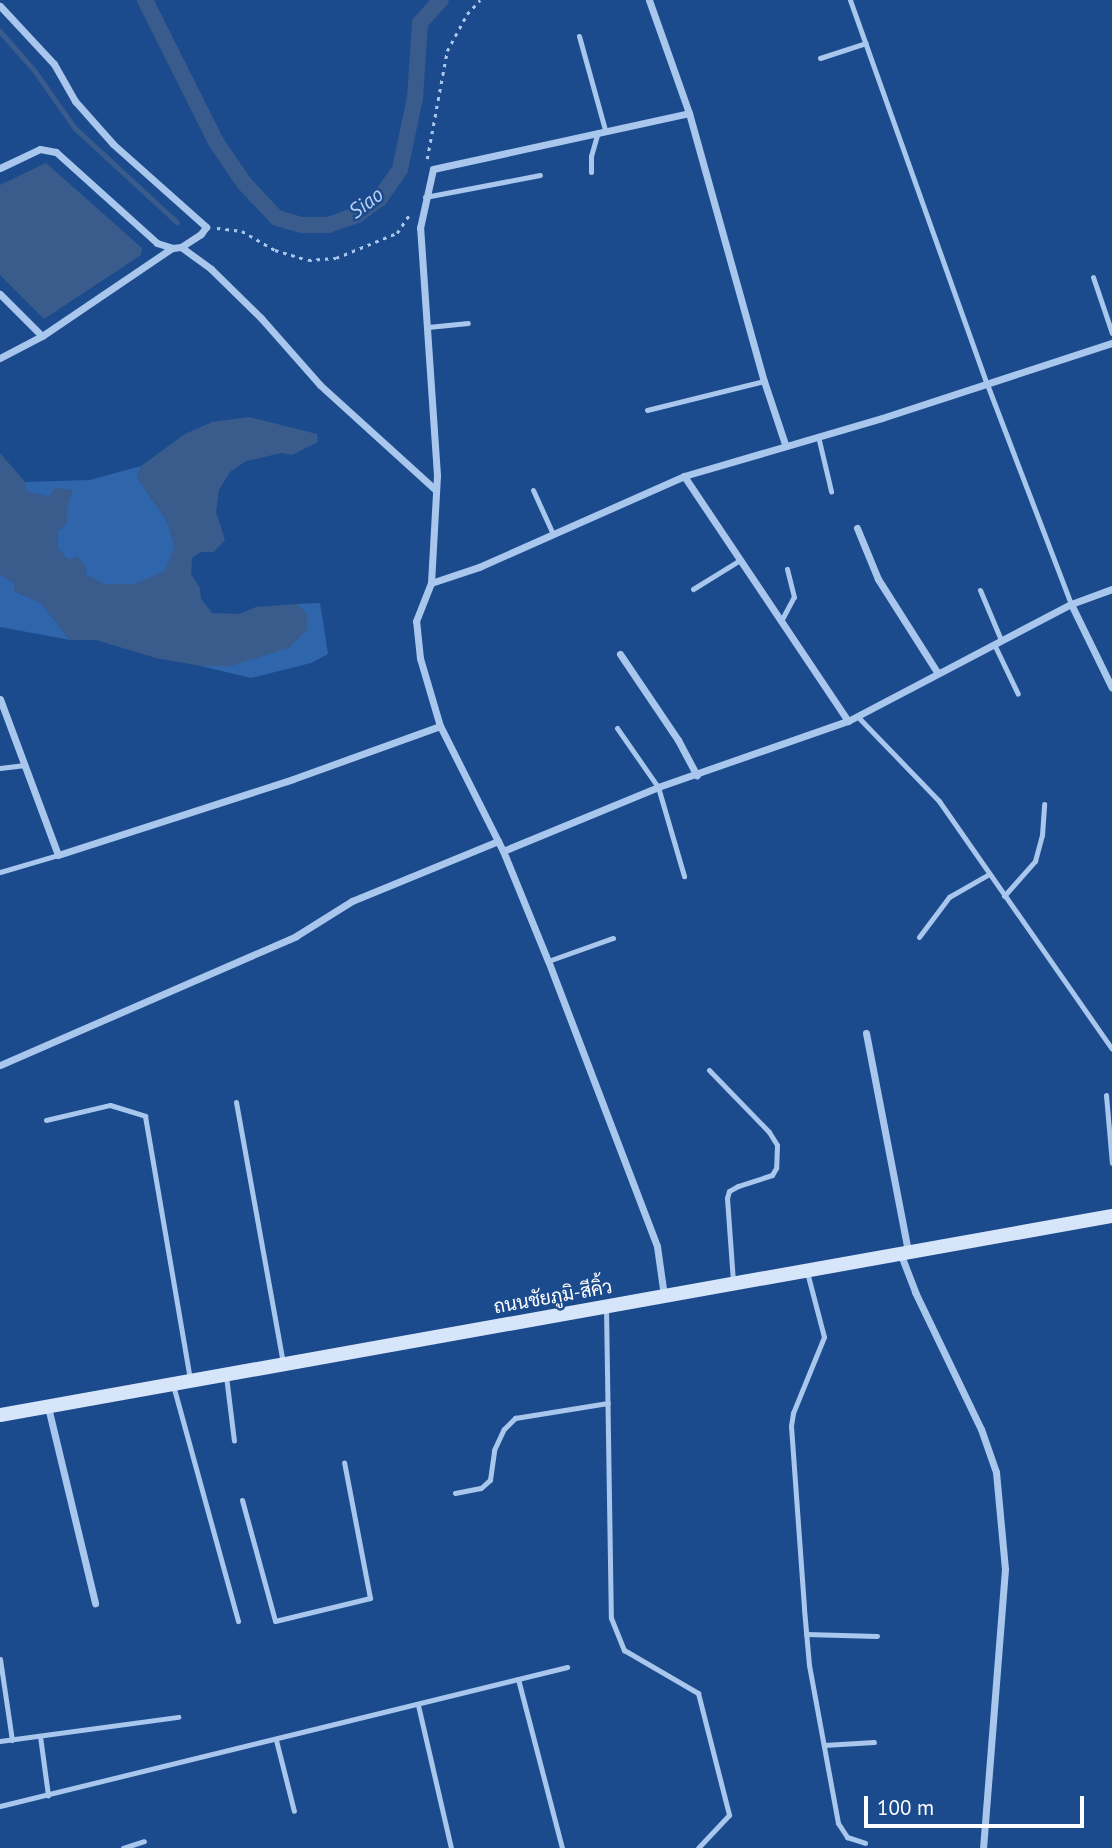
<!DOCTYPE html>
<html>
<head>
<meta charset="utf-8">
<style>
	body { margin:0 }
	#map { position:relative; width:1112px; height:1848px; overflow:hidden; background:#1c4b8d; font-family:"PT Sans",Sarabun,sans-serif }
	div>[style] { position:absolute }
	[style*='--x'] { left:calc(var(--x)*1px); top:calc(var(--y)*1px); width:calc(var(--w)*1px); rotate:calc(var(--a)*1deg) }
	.green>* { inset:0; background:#2f65ab }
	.water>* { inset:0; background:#3a5c8c }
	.stream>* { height:4.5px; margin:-2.25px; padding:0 2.25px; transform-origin:2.25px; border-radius:2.25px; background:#3a5c8c }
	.canal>* { height:16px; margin:-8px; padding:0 8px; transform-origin:8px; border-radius:8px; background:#3a5c8c }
	.path>* { height:2.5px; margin-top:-1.25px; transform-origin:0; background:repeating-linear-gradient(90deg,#a9c7ed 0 3.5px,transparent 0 8.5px) }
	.service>* { height:5px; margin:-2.5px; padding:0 2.5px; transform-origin:2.5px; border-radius:2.5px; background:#a9c7ed }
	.minor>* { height:7px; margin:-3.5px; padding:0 3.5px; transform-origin:3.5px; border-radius:3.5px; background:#a9c7ed }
	.secondary>* { height:14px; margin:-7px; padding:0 7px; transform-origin:7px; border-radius:7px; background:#d6e5fa }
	span { translate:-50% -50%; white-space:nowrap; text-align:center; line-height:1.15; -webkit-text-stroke:5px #1c4b8d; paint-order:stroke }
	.street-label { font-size:19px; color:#fff }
	.water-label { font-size:21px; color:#b5d1f4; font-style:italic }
	.scale { position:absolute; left:864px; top:1796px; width:220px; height:32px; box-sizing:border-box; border:4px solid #fff; border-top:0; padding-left:9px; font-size:21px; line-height:24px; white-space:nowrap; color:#fff; -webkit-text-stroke:5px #1c4b8d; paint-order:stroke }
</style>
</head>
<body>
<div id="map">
	<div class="green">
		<div style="clip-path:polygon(141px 466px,137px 477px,167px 521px,175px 546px,166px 572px,135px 584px,104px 585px,86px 574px,85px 565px,68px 560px,58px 549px,57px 531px,67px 523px,67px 509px,48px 497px,25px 491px,25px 482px,90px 480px)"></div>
		<div style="clip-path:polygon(0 574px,14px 583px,14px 591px,41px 603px,70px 640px,0 627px)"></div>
		<div style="clip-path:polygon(320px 603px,328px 654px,311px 663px,251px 678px,201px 666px,231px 666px,307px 615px,297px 604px)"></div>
	</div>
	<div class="water">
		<div style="clip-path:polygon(46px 163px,142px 248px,141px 255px,44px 319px,0 275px,0 185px)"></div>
		<div style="clip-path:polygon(249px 417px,317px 434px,318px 442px,292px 455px,282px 453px,246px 461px,230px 472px,219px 490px,216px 512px,225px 540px,214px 552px,201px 552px,192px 558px,191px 574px,200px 588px,201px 599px,212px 613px,239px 614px,256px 607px,297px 604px,307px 615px,308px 629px,289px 648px,231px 666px,201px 666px,156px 658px,96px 640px,70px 640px,41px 603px,14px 591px,14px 583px,0 574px,0 453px,25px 482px,26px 491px,48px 497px,56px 488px,73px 490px,67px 509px,67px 523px,57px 531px,58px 549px,68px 560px,77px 556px,85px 565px,86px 574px,104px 584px,135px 584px,165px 571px,175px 546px,167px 521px,137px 477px,141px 466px,185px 434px,212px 422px)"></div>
	</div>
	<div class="stream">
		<div style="--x:0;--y:31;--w:53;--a:48.8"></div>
		<div style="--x:35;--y:71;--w:70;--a:54.9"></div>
		<div style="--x:75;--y:128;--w:139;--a:42.7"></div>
	</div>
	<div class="canal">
		<div style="--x:145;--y:0;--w:159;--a:63.4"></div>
		<div style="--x:216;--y:142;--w:50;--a:55.7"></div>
		<div style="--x:244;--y:183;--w:48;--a:46.7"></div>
		<div style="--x:277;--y:218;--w:26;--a:16"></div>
		<div style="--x:302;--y:225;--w:26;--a:0"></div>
		<div style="--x:328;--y:225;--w:31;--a:-19"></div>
		<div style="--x:357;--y:215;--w:29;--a:-36"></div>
		<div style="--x:380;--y:198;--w:35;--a:-55"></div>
		<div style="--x:400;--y:169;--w:73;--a:-78.1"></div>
		<div style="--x:415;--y:98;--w:75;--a:-86.2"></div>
		<div style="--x:420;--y:23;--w:31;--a:-48"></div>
	</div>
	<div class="path">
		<div style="--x:427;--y:159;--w:110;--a:-79.5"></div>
		<div style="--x:447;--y:51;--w:42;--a:-61.6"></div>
		<div style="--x:467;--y:14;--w:19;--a:-47"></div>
		<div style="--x:217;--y:228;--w:25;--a:7"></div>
		<div style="--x:242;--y:231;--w:38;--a:30"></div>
		<div style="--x:275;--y:250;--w:34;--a:17"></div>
		<div style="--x:308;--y:260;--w:28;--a:-4"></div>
		<div style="--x:336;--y:258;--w:66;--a:-22.3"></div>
		<div style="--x:397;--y:233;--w:25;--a:-56"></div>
	</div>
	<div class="service">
		<div style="--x:850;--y:0;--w:408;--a:70.4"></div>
		<div style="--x:987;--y:384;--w:235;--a:69.1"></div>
		<div style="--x:579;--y:36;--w:98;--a:74.5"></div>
		<div style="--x:820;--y:58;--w:48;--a:-18.1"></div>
		<div style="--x:591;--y:172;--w:16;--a:-90"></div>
		<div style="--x:591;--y:156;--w:25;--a:-74"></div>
		<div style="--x:425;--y:197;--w:117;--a:-10.8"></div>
		<div style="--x:1093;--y:277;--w:59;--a:71.3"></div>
		<div style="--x:428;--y:327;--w:40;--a:-5.7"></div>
		<div style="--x:647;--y:410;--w:121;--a:-13.9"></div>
		<div style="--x:818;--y:436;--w:57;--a:76.7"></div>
		<div style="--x:533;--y:490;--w:48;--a:65.6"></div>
		<div style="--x:693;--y:589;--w:55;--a:-31.7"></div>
		<div style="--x:980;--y:590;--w:54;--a:67.2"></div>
		<div style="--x:781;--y:621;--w:27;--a:-62"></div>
		<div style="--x:794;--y:597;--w:29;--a:-104"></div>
		<div style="--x:994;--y:644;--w:55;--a:64.4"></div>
		<div style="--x:858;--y:717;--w:117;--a:46"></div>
		<div style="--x:939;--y:801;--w:302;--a:55.1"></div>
		<div style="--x:617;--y:728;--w:72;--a:55.2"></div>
		<div style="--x:658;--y:787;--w:93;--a:73.7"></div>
		<div style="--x:0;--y:768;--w:25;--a:-7"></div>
		<div style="--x:0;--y:872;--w:60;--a:-16.3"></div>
		<div style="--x:1004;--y:896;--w:47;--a:-48.5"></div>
		<div style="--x:1035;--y:861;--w:27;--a:-75"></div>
		<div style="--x:1042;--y:835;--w:31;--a:-86"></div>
		<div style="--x:919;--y:937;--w:50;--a:-53.1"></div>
		<div style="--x:949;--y:897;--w:46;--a:-29.9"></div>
		<div style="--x:548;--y:961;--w:69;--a:-19.5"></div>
		<div style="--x:709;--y:1070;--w:86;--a:45.9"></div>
		<div style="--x:769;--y:1132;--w:15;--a:58"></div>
		<div style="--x:777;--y:1145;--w:23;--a:92"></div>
		<div style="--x:776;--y:1168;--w:8;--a:120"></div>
		<div style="--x:772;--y:1175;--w:36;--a:162"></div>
		<div style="--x:738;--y:1186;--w:10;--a:151"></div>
		<div style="--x:729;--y:1191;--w:7;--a:106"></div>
		<div style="--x:727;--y:1198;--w:84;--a:85.9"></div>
		<div style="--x:1106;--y:1095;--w:68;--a:85"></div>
		<div style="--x:236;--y:1102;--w:265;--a:79.8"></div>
		<div style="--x:46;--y:1120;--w:66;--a:-13.2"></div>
		<div style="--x:110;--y:1105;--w:37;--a:17"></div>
		<div style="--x:145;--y:1116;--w:266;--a:80.3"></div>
		<div style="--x:807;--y:1272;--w:67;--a:75.3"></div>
		<div style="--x:824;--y:1337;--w:82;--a:112.2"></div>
		<div style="--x:793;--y:1413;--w:13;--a:99"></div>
		<div style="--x:791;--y:1426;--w:183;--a:85.9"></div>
		<div style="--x:804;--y:1609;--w:56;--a:84.9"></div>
		<div style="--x:809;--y:1665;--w:161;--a:79.6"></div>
		<div style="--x:838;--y:1823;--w:17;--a:57"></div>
		<div style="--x:847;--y:1837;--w:19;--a:18"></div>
		<div style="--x:606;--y:1308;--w:310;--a:89.1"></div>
		<div style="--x:611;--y:1618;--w:35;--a:68"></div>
		<div style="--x:624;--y:1650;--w:86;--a:30.2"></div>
		<div style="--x:698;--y:1693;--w:126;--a:75.7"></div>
		<div style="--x:729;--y:1815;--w:45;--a:133.2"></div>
		<div style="--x:226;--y:1376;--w:65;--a:83"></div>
		<div style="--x:173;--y:1385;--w:245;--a:74.6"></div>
		<div style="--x:455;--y:1493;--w:26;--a:-11"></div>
		<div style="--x:481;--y:1488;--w:12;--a:-42"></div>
		<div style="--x:490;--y:1480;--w:30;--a:-82"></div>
		<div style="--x:494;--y:1450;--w:23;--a:-65"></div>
		<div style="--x:504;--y:1429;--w:16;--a:-45"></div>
		<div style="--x:515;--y:1418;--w:94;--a:-9.2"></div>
		<div style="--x:242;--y:1500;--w:125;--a:74.7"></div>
		<div style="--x:275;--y:1621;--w:98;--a:-13.6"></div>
		<div style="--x:370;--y:1598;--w:138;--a:-100.8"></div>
		<div style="--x:806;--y:1634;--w:71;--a:1.6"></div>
		<div style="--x:0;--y:1659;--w:82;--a:81.6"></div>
		<div style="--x:518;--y:1679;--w:175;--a:75.4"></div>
		<div style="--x:418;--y:1705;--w:147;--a:77"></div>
		<div style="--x:40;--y:1736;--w:60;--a:82.3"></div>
		<div style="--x:276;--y:1740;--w:73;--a:75.8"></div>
		<div style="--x:0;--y:1741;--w:180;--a:-7.7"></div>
		<div style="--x:824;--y:1745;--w:50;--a:-3.4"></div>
		<div style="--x:0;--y:1806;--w:584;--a:-13.77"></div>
		<div style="--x:123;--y:1848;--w:22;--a:-18"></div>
	</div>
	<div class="minor">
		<div style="--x:649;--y:0;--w:120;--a:70.5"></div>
		<div style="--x:689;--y:113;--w:278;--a:74.4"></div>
		<div style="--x:764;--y:381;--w:66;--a:71.6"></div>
		<div style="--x:0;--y:6;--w:79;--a:47"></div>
		<div style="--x:54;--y:64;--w:43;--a:60.4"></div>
		<div style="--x:75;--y:101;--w:57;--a:48.5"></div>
		<div style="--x:113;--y:144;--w:125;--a:41.7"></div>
		<div style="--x:206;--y:227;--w:9;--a:126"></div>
		<div style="--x:201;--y:234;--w:24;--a:147"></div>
		<div style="--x:0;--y:168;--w:44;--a:-25.4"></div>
		<div style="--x:40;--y:149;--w:16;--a:11"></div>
		<div style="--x:56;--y:152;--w:136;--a:42"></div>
		<div style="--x:157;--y:243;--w:16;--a:18"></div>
		<div style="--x:172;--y:248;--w:9;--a:-6"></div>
		<div style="--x:181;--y:247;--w:37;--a:36"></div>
		<div style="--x:211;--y:269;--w:70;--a:44.4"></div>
		<div style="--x:261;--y:318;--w:89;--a:48.6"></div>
		<div style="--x:320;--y:385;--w:156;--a:42.2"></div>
		<div style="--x:0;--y:294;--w:59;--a:45"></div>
		<div style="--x:0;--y:358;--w:47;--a:-27.6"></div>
		<div style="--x:42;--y:336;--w:157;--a:-34.1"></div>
		<div style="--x:684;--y:476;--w:295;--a:56.2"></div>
		<div style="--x:857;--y:528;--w:55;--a:67.6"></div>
		<div style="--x:878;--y:579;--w:110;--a:57.6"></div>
		<div style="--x:431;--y:583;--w:108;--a:-86.8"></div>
		<div style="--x:437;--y:475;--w:248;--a:-93.9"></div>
		<div style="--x:420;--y:228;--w:60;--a:-77.6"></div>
		<div style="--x:433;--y:169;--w:262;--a:-12.3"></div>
		<div style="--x:1071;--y:604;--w:93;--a:64"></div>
		<div style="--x:620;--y:654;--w:104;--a:56"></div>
		<div style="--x:678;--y:740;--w:40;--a:62"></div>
		<div style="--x:0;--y:699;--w:166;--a:69.6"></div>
		<div style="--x:58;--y:855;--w:247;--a:-17.9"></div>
		<div style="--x:293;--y:779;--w:156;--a:-19.8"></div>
		<div style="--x:503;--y:851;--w:168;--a:-22.4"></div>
		<div style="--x:658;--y:787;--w:201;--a:-19.2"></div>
		<div style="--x:848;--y:721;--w:252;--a:-27.7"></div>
		<div style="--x:1071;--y:604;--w:44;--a:-20.1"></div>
		<div style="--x:866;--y:1033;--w:223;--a:79.1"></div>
		<div style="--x:0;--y:1065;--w:323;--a:-23.5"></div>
		<div style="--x:296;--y:936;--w:66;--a:-32"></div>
		<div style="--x:352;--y:901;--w:158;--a:-22.3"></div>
		<div style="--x:901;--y:1255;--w:40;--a:69"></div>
		<div style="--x:915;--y:1292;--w:152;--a:64.3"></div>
		<div style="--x:981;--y:1429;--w:46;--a:70.8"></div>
		<div style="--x:996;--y:1472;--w:97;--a:84.7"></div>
		<div style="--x:1005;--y:1569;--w:280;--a:94.5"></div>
		<div style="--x:664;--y:1296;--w:50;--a:-98"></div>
		<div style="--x:657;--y:1246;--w:305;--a:-110.9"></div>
		<div style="--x:548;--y:961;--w:119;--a:-112.2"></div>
		<div style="--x:503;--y:851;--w:140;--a:-116.7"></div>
		<div style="--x:440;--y:726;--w:71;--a:-106.4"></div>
		<div style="--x:420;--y:658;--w:37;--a:-96"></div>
		<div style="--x:416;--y:621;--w:41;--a:-68.5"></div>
		<div style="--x:431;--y:583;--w:51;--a:-18.4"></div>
		<div style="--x:479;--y:567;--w:224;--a:-23.9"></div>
		<div style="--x:684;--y:476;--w:206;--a:-16.3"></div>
		<div style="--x:882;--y:418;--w:242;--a:-18.1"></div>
		<div style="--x:48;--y:1407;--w:202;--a:76.5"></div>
	</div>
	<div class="secondary">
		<div style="--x:0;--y:1415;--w:1130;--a:-10.15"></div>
	</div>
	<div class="street-label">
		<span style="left:553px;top:1297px;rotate:-10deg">ถนนชัยภูมิ-สีคิ้ว</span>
	</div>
	<div class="water-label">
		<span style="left:366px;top:203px;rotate:-37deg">Siao</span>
	</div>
	<div class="scale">100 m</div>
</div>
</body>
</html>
